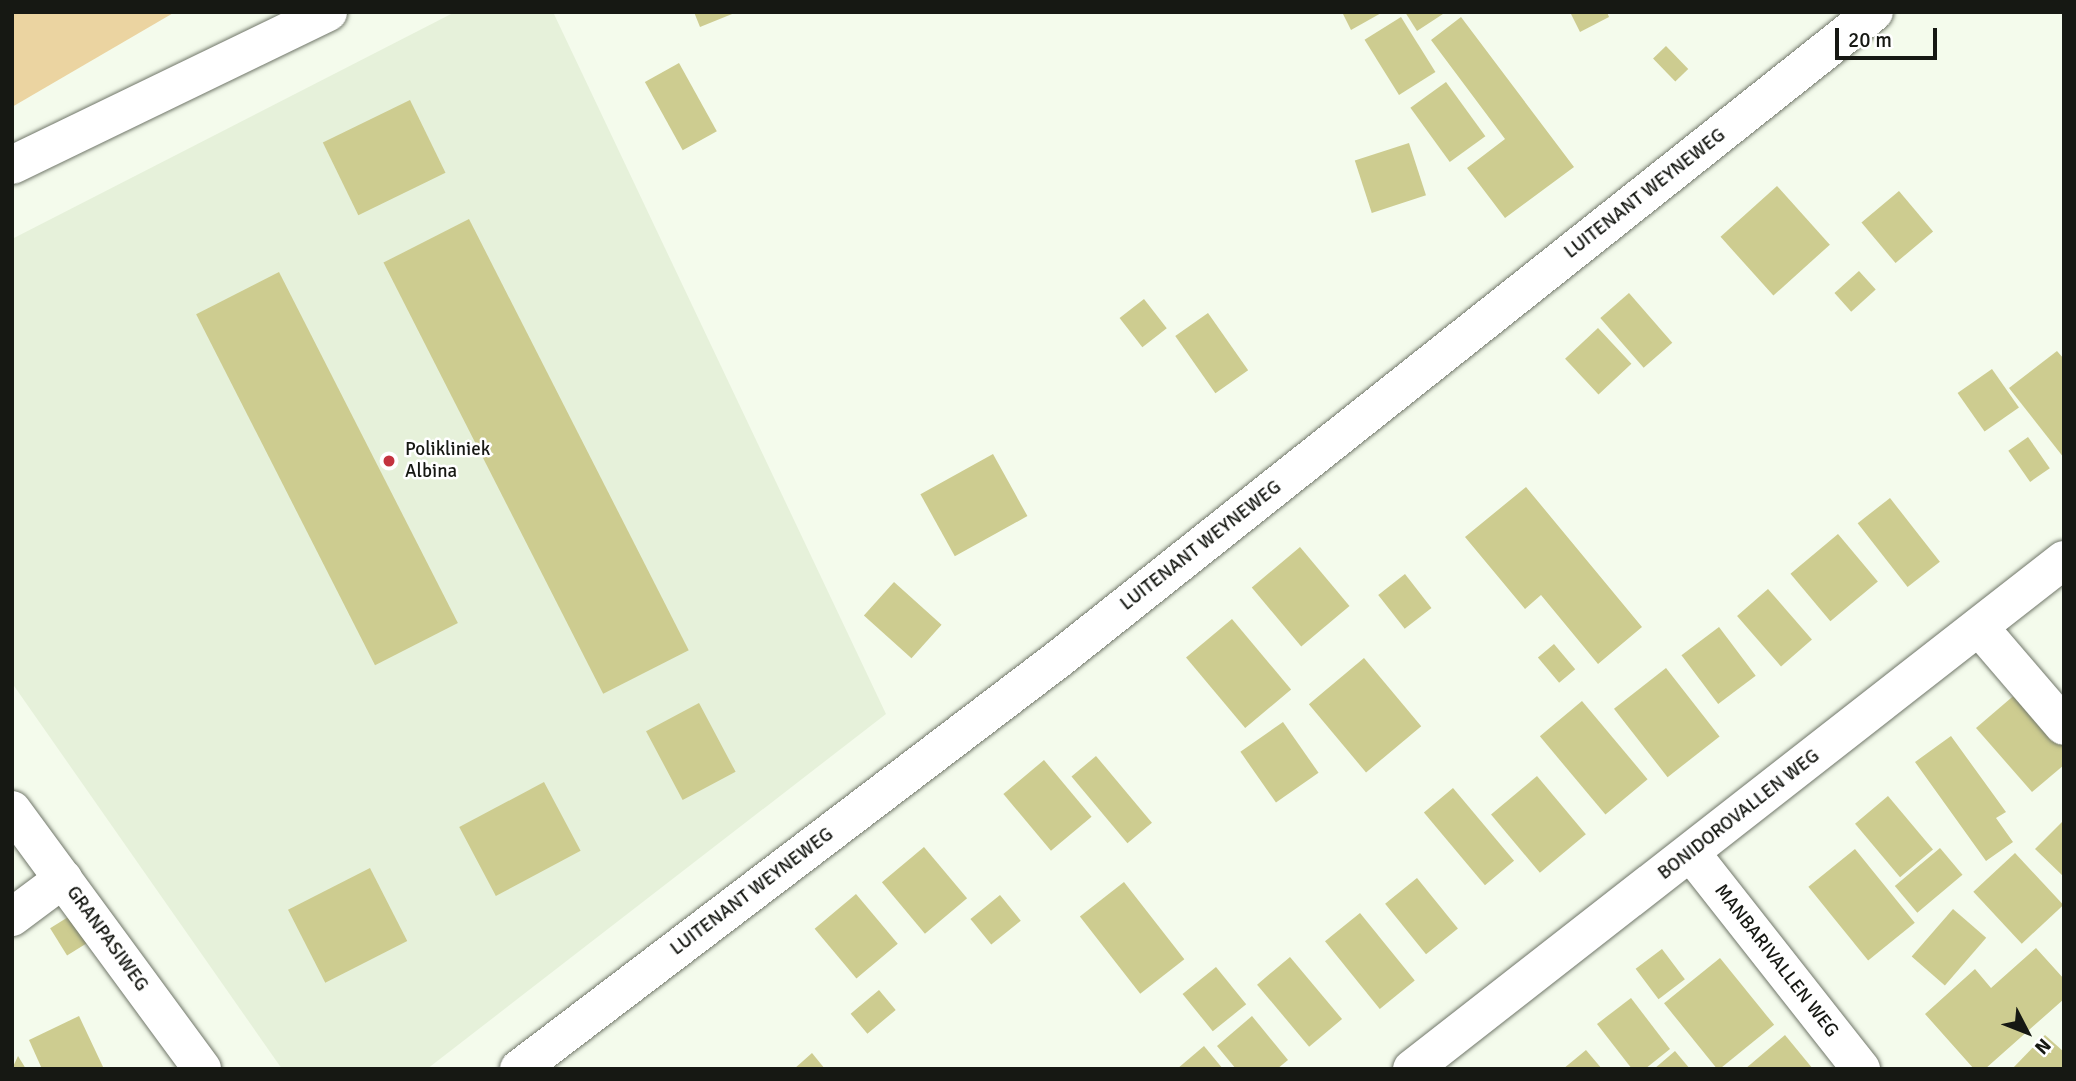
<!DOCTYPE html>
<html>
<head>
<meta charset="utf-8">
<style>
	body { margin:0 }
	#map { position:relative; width:2076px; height:1081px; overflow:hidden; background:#f4fbec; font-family:Signika,sans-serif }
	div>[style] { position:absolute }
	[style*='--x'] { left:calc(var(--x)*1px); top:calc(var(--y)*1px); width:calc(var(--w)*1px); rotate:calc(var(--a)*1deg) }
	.built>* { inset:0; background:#e6f1da }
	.green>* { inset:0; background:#ebd4a1 }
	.building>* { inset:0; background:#cdcc90; transform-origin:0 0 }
	.roads { filter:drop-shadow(0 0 2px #71776a) drop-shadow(0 0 2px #71776a) }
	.minor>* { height:38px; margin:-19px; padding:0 19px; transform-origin:19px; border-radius:19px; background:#fff }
	.major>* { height:38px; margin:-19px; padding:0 19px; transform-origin:19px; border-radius:19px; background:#fff }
	.dots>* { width:19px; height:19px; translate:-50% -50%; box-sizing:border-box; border:4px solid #fff; border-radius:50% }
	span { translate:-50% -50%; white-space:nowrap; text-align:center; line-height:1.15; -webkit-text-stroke:5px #fff; paint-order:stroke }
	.street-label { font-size:19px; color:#161813 }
	.poi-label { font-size:19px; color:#161813 }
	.left { translate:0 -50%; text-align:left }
	.frame { position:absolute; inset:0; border:14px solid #161813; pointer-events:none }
	.north { position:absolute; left:1992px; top:997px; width:70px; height:70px; -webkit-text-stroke:5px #fff; paint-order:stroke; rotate:132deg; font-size:19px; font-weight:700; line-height:28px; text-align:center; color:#161813 }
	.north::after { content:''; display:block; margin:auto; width:24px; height:32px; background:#161813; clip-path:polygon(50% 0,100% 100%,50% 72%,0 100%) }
	.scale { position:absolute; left:1835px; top:28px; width:102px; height:32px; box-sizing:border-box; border:4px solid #161813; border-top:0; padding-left:9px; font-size:21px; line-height:24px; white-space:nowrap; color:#161813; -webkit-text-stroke:5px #fff; paint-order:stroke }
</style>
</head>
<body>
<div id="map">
	<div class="built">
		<div style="clip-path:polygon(455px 12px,553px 12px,886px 714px,427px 1069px,282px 1069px,12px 683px,12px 239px)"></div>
	</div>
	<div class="green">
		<div style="clip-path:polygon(12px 12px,175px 12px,12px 107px)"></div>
	</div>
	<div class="building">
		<div style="clip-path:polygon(694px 12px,737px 12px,700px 27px)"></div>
		<div style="clip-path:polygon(1342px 12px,1383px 12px,1351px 30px)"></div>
		<div style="clip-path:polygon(1405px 12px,1446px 12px,1417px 31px)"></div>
		<div style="clip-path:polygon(1570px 12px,1607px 12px,1609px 17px,1580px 32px)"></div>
		<div style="left:1401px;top:17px;width:65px;height:43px;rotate:58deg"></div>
		<div style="clip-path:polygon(1461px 17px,1574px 167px,1505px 218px,1467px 168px,1505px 139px,1431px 40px)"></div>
		<div style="left:1666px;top:46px;width:32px;height:18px;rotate:46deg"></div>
		<div style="left:679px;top:63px;width:78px;height:39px;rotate:61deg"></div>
		<div style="left:1446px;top:82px;width:67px;height:44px;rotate:54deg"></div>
		<div style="left:410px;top:100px;width:81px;height:97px;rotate:64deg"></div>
		<div style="left:1409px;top:143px;width:55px;height:57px;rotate:72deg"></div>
		<div style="left:1777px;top:186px;width:79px;height:76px;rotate:48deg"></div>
		<div style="left:1899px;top:191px;width:53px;height:49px;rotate:50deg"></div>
		<div style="left:469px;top:219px;width:484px;height:96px;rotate:63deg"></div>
		<div style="left:1859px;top:271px;width:25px;height:33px;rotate:48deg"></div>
		<div style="left:279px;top:272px;width:394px;height:93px;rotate:63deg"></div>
		<div style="left:1629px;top:293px;width:66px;height:38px;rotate:49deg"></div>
		<div style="left:1144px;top:299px;width:37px;height:31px;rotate:52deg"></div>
		<div style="left:1208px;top:313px;width:70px;height:40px;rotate:55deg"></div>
		<div style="left:1598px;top:328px;width:49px;height:45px;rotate:47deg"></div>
		<div style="clip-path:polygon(2057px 351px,2064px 359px,2064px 458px,2009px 388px)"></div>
		<div style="left:1992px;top:369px;width:47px;height:42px;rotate:55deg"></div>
		<div style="left:2028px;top:437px;width:38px;height:24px;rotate:55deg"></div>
		<div style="left:993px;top:454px;width:71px;height:83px;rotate:61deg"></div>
		<div style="clip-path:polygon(1526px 487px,1642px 627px,1598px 664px,1541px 595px,1525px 609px,1465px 537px)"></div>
		<div style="left:1890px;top:498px;width:81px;height:41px;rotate:52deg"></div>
		<div style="left:1838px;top:534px;width:62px;height:62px;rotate:50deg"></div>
		<div style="left:1300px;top:547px;width:77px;height:63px;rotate:50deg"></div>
		<div style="left:1405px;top:574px;width:43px;height:34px;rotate:52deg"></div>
		<div style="left:894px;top:582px;width:64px;height:45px;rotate:42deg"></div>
		<div style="left:1768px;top:589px;width:67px;height:41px;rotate:49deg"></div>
		<div style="left:1232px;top:619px;width:92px;height:60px;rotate:50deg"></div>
		<div style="left:1719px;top:627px;width:61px;height:47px;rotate:53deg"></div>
		<div style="left:1554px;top:644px;width:33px;height:21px;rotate:50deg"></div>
		<div style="left:1364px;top:658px;width:89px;height:72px;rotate:50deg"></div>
		<div style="left:1666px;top:668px;width:87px;height:66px;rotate:52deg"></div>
		<div style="clip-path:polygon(2025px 686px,2064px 732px,2064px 765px,2032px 792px,1976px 728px)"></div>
		<div style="left:1582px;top:701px;width:102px;height:55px;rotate:50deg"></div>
		<div style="left:699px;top:703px;width:78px;height:60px;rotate:62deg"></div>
		<div style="left:1283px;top:722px;width:62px;height:52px;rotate:55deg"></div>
		<div style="clip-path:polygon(1951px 736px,2006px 812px,1996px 818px,2013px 842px,1986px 861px,1915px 762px)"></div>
		<div style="left:1096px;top:756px;width:87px;height:32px;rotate:50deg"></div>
		<div style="left:1044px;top:760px;width:74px;height:53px;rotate:50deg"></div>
		<div style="left:1537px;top:776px;width:76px;height:60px;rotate:50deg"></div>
		<div style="left:544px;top:782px;width:78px;height:96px;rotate:62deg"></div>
		<div style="left:1453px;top:788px;width:95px;height:38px;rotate:50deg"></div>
		<div style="left:1888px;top:796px;width:70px;height:43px;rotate:50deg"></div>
		<div style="clip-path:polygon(2064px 820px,2064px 877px,2035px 849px)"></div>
		<div style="left:924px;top:847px;width:67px;height:55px;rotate:50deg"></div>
		<div style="left:1940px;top:848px;width:35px;height:59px;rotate:50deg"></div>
		<div style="left:1855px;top:849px;width:95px;height:60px;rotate:51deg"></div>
		<div style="left:2015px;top:853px;width:71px;height:57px;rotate:47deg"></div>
		<div style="left:370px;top:868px;width:82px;height:92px;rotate:63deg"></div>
		<div style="left:1417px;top:878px;width:65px;height:41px;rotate:51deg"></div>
		<div style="left:1124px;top:882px;width:98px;height:56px;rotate:52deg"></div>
		<div style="left:856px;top:894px;width:65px;height:54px;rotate:50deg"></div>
		<div style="left:1000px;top:895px;width:33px;height:38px;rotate:51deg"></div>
		<div style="left:1953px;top:909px;width:44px;height:63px;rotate:41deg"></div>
		<div style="left:1360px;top:913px;width:87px;height:45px;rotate:51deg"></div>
		<div style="left:73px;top:914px;width:32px;height:27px;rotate:58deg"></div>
		<div style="clip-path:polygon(2036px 948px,2064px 979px,2064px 999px,1985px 1069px,1974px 1069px,1925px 1014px,1975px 969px,1991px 988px)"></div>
		<div style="left:1662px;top:949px;width:38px;height:33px;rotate:53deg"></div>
		<div style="left:1290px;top:957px;width:81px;height:43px;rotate:50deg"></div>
		<div style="left:1720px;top:958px;width:86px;height:72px;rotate:51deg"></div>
		<div style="left:1216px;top:967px;width:48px;height:43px;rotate:51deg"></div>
		<div style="left:879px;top:990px;width:26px;height:37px;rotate:50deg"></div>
		<div style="clip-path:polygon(1631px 998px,1670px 1049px,1645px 1069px,1632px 1069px,1597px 1024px)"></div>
		<div style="clip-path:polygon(79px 1016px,104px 1069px,42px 1069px,29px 1040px)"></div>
		<div style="clip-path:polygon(1252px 1016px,1288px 1060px,1277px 1069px,1236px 1069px,1217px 1046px)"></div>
		<div style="clip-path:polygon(1785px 1035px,1813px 1069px,1745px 1069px)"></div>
		<div style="clip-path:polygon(2045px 1035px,2064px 1052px,2064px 1069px,2012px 1069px)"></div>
		<div style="clip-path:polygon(1204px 1046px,1223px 1069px,1177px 1069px)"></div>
		<div style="clip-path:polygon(1586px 1050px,1602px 1069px,1563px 1069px)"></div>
		<div style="clip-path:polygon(1675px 1051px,1690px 1069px,1654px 1069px)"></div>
		<div style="clip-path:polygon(812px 1053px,825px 1069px,794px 1069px)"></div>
		<div style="clip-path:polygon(18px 1056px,26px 1069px,12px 1069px)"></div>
	</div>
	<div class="roads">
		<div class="minor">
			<div style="--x:1979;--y:627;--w:130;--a:49.4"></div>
			<div style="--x:1691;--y:853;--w:275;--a:51.8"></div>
			<div style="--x:12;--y:917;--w:64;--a:-36.7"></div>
			<div style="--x:1412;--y:1069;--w:827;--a:-37.98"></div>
		</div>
		<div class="major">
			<div style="--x:12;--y:165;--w:351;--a:-25.8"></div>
			<div style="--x:12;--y:810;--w:321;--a:53.7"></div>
			<div style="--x:519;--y:1069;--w:674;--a:-37.23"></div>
			<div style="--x:1056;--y:661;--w:1044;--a:-38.43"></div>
		</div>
	</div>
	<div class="dots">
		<div style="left:389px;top:461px;background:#c3333e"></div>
	</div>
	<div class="street-label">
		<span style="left:1645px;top:194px;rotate:-38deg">LUITENANT WEYNEWEG</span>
		<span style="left:1201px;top:546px;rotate:-38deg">LUITENANT WEYNEWEG</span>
		<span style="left:1739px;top:815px;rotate:-38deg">BONIDOROVALLEN WEG</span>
		<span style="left:752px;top:892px;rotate:-37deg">LUITENANT WEYNEWEG</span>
		<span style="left:107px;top:939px;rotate:54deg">GRANPASIWEG</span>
		<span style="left:1776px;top:961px;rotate:52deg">MANBARIVALLEN WEG</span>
	</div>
	<div class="poi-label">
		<span class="left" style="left:405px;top:461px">Polikliniek<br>Albina</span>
	</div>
	<div class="frame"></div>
	<div class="north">N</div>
	<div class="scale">20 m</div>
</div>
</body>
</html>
